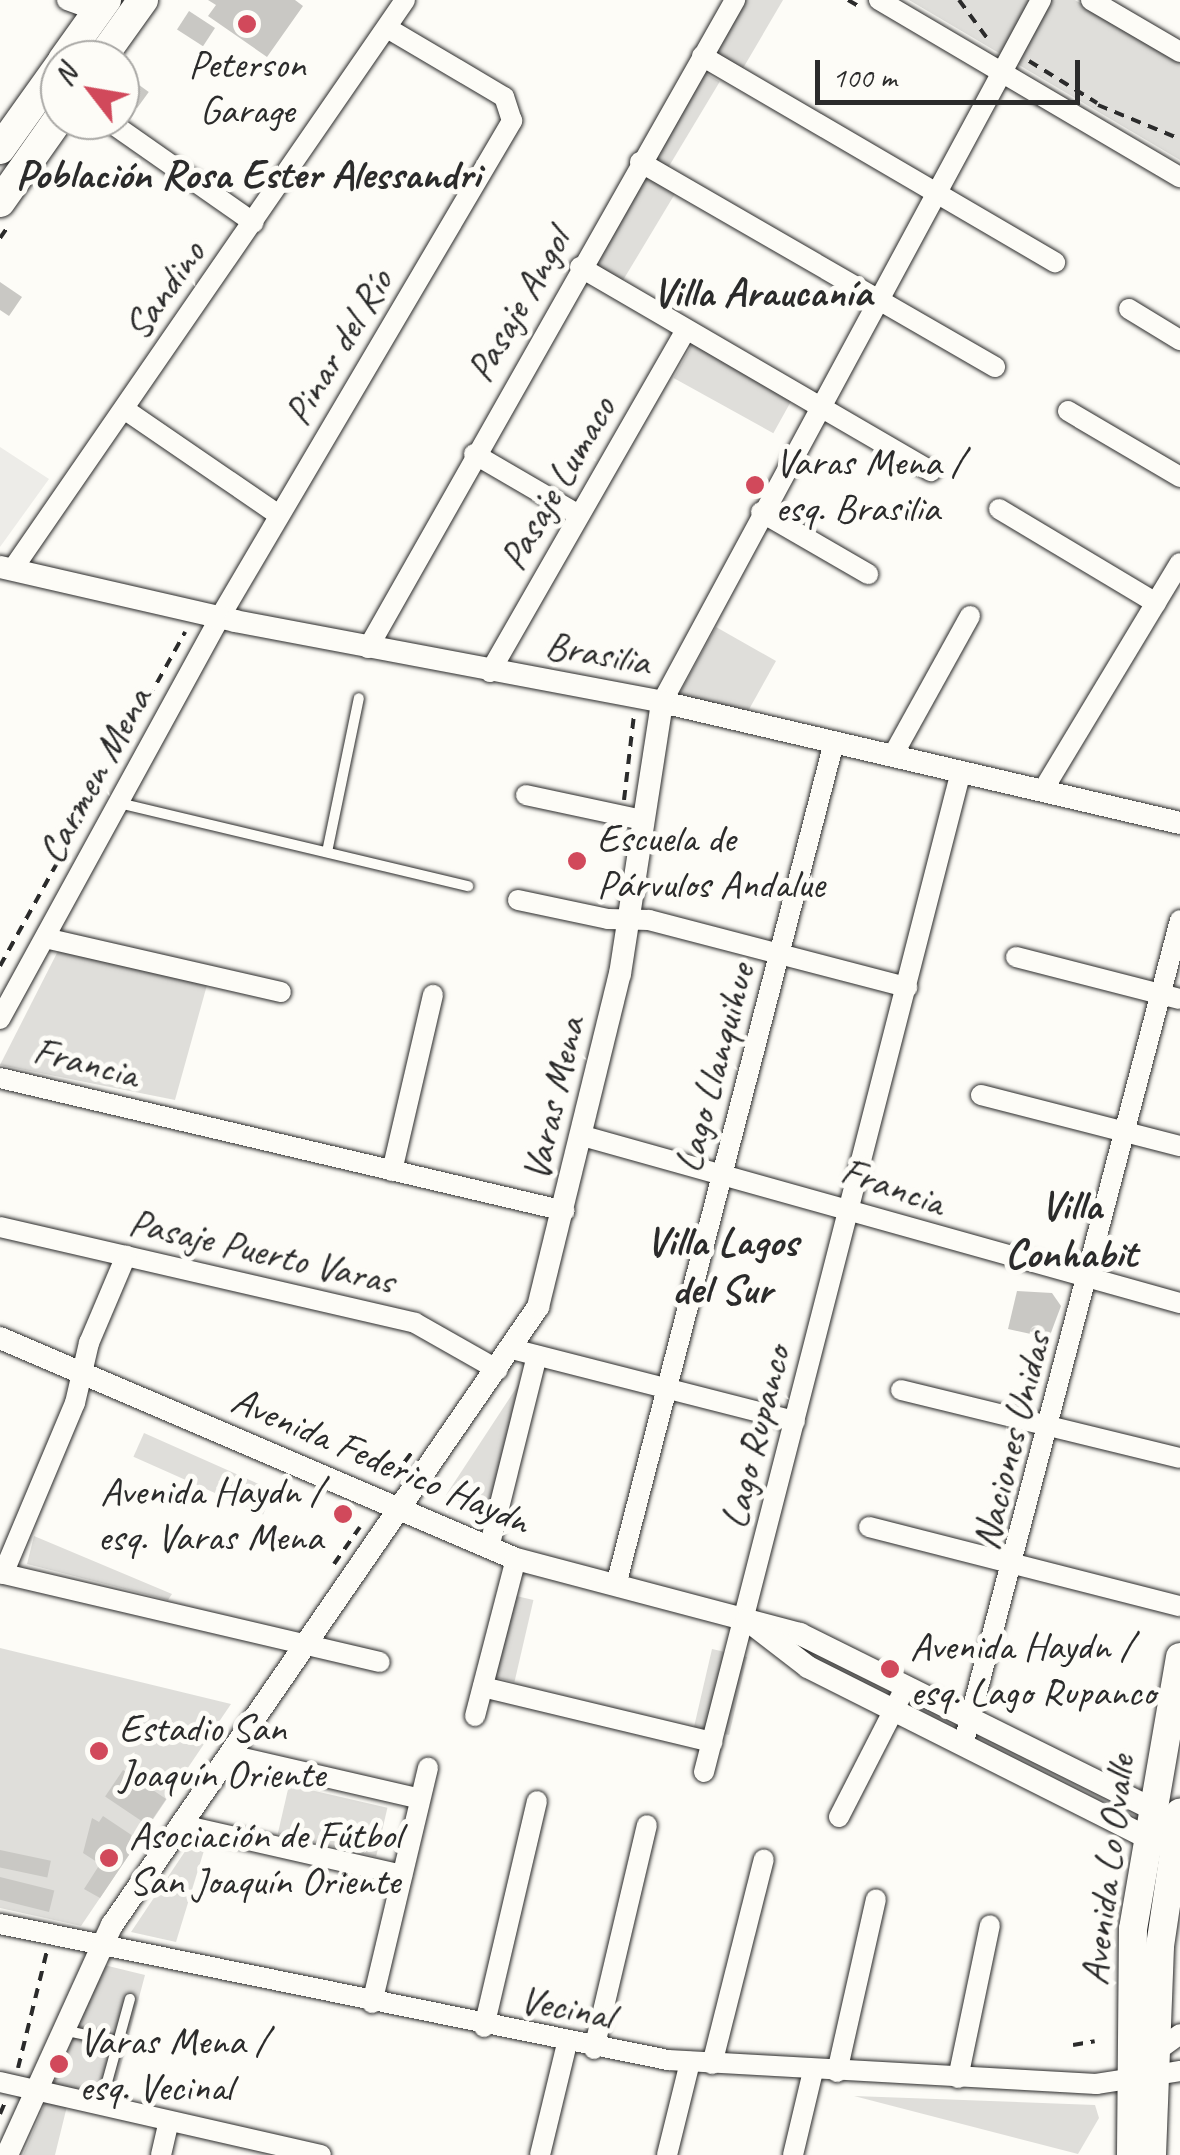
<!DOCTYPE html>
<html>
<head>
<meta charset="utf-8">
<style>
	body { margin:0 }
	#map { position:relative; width:1180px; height:2155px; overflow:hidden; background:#fdfcf7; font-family:Caveat,sans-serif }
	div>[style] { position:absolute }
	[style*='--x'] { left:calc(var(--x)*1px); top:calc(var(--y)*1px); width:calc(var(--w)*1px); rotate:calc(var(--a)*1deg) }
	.built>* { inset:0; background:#edece8 }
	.green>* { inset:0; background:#dfdeda; transform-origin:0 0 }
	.building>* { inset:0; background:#c9c8c4; transform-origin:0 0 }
	.path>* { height:4px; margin-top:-2px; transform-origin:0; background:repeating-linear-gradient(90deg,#2b2b2b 0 10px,transparent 0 18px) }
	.roads { filter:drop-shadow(0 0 2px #2b2b2b) drop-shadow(0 0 2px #2b2b2b) }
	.service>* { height:10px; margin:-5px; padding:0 5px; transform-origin:5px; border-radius:5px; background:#fdfcf7 }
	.minor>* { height:20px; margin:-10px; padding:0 10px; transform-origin:10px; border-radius:10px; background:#fdfcf7 }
	.tertiary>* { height:22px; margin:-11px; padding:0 11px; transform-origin:11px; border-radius:11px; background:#fdfcf7 }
	.secondary>* { height:28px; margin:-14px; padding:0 14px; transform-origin:14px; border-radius:14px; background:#fdfcf7 }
	.primary>* { height:30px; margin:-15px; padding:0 15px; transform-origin:15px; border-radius:15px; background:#fdfcf7 }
	.dots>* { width:28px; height:28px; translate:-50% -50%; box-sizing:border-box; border:5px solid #fdfcf7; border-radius:50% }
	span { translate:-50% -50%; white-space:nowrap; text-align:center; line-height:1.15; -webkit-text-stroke:10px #fdfcf7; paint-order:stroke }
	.poi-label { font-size:40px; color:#2b2b2b }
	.left { translate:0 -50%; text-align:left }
	.right { translate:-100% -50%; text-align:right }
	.street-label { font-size:40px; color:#2b2b2b }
	.neighbourhood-label { font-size:42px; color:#2b2b2b; font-weight:700 }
	.north { position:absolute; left:40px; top:40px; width:100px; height:100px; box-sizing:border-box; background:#fdfcf7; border:2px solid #a9a8a5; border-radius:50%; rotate:301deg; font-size:28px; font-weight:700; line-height:40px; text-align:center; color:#2b2b2b }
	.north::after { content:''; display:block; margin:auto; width:35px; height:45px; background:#d1495b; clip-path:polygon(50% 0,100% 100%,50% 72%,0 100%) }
	.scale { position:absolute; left:815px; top:60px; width:265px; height:45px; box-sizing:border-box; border:5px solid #2b2b2b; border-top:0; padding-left:12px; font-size:30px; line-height:35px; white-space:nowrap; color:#2b2b2b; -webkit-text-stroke:8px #fdfcf7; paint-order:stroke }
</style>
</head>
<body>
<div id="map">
	<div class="built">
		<div style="clip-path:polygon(0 447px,49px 479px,0 547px)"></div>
	</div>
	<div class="green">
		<div style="clip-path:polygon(740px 0,783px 0,742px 70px,709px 51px)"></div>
		<div style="clip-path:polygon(909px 0,1075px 0,1180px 62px,1180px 160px)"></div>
		<div style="left:700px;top:70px;width:23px;height:102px;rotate:31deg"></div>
		<div style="left:642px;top:173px;width:39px;height:103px;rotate:31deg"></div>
		<div style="left:693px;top:343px;width:114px;height:40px;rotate:29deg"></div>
		<div style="clip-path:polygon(716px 627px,776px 661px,747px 713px,678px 696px)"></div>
		<div style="clip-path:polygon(59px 949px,207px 985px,175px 1100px,0 1065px)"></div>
		<div style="clip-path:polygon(532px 1364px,494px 1517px,446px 1495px)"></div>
		<div style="left:144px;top:1433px;width:142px;height:26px;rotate:24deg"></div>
		<div style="clip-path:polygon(34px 1536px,172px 1594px,168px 1600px,27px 1564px)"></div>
		<div style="left:512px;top:1595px;width:22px;height:84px;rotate:13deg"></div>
		<div style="clip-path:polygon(0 1648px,231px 1704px,81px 1926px,0 1908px)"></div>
		<div style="left:712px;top:1649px;width:36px;height:80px;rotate:13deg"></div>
		<div style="left:289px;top:1785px;width:101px;height:50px;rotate:13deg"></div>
		<div style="clip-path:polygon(192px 1841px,206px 1844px,176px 1942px,131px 1932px)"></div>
		<div style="clip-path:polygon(104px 1965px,145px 1975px,109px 2111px,68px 2102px,55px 2155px,23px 2155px)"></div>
		<div style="clip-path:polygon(854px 2096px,1095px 2105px,1099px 2118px,1078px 2154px)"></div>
	</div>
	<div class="building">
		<div style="clip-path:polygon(208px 0,295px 0,303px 6px,267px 57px,208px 16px,216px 5px)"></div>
		<div style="left:189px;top:11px;width:31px;height:22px;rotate:33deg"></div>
		<div style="left:135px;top:82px;width:17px;height:20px;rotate:36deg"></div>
		<div style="clip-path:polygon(0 282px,22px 297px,9px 316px,0 310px)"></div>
		<div style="clip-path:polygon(1017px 1291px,1052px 1293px,1061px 1306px,1049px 1338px,1008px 1329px)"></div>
		<div style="left:123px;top:1770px;width:52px;height:32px;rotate:34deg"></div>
		<div style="clip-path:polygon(103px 1816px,139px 1840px,100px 1898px,84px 1889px,100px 1864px,83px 1853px,92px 1818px,99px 1822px)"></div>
		<div style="left:0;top:1850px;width:52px;height:17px;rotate:12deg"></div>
		<div style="left:0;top:1877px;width:56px;height:22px;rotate:14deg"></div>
	</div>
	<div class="path">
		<div style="--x:848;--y:0;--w:14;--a:30"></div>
		<div style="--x:959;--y:0;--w:47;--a:53.6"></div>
		<div style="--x:1029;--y:61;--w:80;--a:31.7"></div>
		<div style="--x:1098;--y:105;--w:89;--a:22.5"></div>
		<div style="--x:0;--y:238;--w:16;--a:-55"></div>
		<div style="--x:624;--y:800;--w:86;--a:-83.3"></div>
		<div style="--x:0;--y:966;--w:382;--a:-61"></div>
		<div style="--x:394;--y:1476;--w:34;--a:-53"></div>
		<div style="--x:334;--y:1564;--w:45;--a:-54.9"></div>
		<div style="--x:1073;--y:2045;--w:22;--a:-10"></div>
		<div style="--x:18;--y:2068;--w:121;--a:-76.1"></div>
		<div style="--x:0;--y:2114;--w:15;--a:-67"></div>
	</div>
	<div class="roads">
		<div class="service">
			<div style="--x:119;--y:803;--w:359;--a:13.4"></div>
			<div style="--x:327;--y:852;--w:157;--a:-78.3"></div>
			<div style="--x:63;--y:2030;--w:56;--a:12.3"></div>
			<div style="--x:101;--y:2104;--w:109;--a:-74.6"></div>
		</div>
		<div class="minor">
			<div style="--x:67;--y:0;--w:33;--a:20"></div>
			<div style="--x:879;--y:0;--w:349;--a:30.5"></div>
			<div style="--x:1091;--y:0;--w:103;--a:30.3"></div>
			<div style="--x:702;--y:56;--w:409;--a:30.3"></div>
			<div style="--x:107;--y:120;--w:179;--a:35"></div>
			<div style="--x:640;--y:162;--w:410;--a:30"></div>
			<div style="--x:580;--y:267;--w:406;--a:30.2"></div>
			<div style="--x:1129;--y:309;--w:60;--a:31.3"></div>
			<div style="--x:124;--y:409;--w:188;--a:34.4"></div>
			<div style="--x:1068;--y:411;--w:130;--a:30.5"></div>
			<div style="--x:474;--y:454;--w:121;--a:30.2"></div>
			<div style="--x:999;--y:509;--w:183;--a:30.9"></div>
			<div style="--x:761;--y:512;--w:124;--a:30.1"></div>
			<div style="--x:12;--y:570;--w:692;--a:-55.41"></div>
			<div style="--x:368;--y:648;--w:745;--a:-60.47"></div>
			<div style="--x:490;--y:672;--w:394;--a:-60.2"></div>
			<div style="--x:662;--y:702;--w:798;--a:-61.64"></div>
			<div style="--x:893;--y:755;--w:159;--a:-61"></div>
			<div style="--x:1043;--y:790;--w:265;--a:-58.9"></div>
			<div style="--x:526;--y:795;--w:120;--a:12.1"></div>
			<div style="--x:518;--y:900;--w:92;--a:11.9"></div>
			<div style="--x:608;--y:919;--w:41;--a:1.4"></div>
			<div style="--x:649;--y:920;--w:267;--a:14.6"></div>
			<div style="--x:45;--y:938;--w:242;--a:12.9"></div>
			<div style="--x:1016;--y:957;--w:169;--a:14.4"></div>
			<div style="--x:0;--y:1019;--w:458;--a:-61.3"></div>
			<div style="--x:220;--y:617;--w:576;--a:-59.51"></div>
			<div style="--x:512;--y:121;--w:25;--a:-108"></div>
			<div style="--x:504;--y:97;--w:134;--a:-149.4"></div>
			<div style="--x:0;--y:1078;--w:580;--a:13.25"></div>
			<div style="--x:981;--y:1095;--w:205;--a:14.4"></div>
			<div style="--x:583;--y:1136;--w:620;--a:15.63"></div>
			<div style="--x:392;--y:1171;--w:181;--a:-76.9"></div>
			<div style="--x:0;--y:1227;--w:426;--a:13"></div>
			<div style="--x:415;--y:1323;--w:95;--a:29.5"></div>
			<div style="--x:512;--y:1349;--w:292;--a:14.3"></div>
			<div style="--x:901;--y:1390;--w:287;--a:13.7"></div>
			<div style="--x:869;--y:1527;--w:321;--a:14.3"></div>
			<div style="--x:489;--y:1548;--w:198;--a:-76"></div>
			<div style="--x:0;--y:1573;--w:390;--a:13.2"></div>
			<div style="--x:3;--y:1574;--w:186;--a:-67.2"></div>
			<div style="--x:75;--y:1403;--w:62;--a:-76.9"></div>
			<div style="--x:89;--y:1343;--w:95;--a:-67"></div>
			<div style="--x:616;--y:1585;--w:871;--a:-75.5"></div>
			<div style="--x:483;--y:1687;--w:236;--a:13.5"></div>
			<div style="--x:475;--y:1716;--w:162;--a:-75.4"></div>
			<div style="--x:963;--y:1745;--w:853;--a:-75.26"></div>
			<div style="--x:230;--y:1755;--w:195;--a:13"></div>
			<div style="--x:704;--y:1772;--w:1033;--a:-75.6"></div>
			<div style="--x:839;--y:1817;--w:147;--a:-62.9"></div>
			<div style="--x:182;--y:1825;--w:226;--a:12.8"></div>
			<div style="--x:0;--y:1924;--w:682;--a:11.51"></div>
			<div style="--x:668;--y:2060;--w:429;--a:3.2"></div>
			<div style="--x:1096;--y:2084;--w:85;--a:-8.8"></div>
			<div style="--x:372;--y:2003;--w:242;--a:-76.6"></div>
			<div style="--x:484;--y:2027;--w:232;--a:-76.8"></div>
			<div style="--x:594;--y:2049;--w:230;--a:-76.7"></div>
			<div style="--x:1150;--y:2056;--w:37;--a:-36"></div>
			<div style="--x:712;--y:2064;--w:211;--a:-75.8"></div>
			<div style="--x:837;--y:2072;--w:177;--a:-77.3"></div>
			<div style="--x:958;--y:2078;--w:156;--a:-78.2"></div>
			<div style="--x:0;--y:2082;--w:329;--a:12.8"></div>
			<div style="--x:161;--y:2155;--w:35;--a:-77"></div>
			<div style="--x:540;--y:2155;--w:115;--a:-76.4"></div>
			<div style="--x:667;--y:2155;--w:96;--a:-76.1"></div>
			<div style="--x:793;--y:2155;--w:86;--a:-76.6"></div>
		</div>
		<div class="tertiary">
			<div style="--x:0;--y:567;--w:241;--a:12.9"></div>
			<div style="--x:235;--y:621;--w:435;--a:10.7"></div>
			<div style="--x:662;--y:702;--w:532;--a:13.15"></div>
			<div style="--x:0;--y:1338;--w:561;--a:23.19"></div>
			<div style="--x:516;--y:1559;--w:294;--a:14.8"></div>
			<div style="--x:800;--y:1634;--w:411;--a:26.4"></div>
			<div style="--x:747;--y:1620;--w:77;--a:37.6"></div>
			<div style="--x:808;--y:1667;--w:396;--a:26.7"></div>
			<div style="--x:7;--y:2155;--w:253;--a:-65.5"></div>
			<div style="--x:112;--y:1925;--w:751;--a:-55.42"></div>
			<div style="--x:538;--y:1307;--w:343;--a:-76.2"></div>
			<div style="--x:620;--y:974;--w:275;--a:-81.2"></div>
		</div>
		<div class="secondary">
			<div style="--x:1131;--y:2155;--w:226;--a:-89.5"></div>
			<div style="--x:1133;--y:1929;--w:276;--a:-80.2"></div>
			<div style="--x:1152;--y:2155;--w:209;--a:-87.8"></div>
			<div style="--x:1160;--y:1946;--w:135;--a:-81.5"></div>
		</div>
		<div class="primary">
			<div style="--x:63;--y:60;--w:74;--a:-54.4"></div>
			<div style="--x:100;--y:60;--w:74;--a:-54.4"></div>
			<div style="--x:0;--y:149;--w:103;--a:-54.5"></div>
			<div style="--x:0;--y:202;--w:104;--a:-54.8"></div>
		</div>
	</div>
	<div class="dots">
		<div style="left:247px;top:24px;background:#d1495b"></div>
		<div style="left:755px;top:485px;background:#d1495b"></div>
		<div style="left:577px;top:861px;background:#d1495b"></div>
		<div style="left:343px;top:1514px;background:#d1495b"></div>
		<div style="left:890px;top:1669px;background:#d1495b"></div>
		<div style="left:99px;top:1751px;background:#d1495b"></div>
		<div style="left:109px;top:1858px;background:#d1495b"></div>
		<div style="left:59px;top:2064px;background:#d1495b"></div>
	</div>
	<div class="poi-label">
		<span style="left:247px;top:87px">Peterson<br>Garage</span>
		<span class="left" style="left:775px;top:485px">Varas Mena /<br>esq. Brasilia</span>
		<span class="left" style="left:597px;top:861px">Escuela de<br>Párvulos Andalue</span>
		<span class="right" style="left:323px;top:1514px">Avenida Haydn /<br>esq. Varas Mena</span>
		<span class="left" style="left:910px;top:1669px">Avenida Haydn /<br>esq. Lago Rupanco</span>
		<span class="left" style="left:119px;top:1751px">Estadio San<br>Joaquín Oriente</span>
		<span class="left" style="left:129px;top:1858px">Asociación de Fútbol<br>San Joaquín Oriente</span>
		<span class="left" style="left:79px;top:2064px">Varas Mena /<br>esq. Vecinal</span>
	</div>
	<div class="street-label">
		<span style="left:164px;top:290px;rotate:-55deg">Sandino</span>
		<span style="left:518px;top:305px;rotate:-60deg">Pasaje Angol</span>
		<span style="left:338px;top:347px;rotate:-59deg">Pinar del Río</span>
		<span style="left:557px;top:483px;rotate:-60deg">Pasaje Lumaco</span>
		<span style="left:598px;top:653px;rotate:10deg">Brasilia</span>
		<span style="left:94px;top:775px;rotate:-61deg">Carmen Mena</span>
		<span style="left:86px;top:1062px;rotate:14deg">Francia</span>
		<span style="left:714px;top:1068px;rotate:-75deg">Lago Llanquihue</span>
		<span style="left:553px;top:1099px;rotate:-77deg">Varas Mena</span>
		<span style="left:893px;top:1186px;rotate:19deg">Francia</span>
		<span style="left:262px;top:1251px;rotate:13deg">Pasaje Puerto Varas</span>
		<span style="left:755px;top:1437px;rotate:-76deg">Lago Rupanco</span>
		<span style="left:1011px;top:1441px;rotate:-76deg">Naciones Unidas</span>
		<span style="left:381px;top:1460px;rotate:23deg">Avenida Federico Haydn</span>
		<span style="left:1107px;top:1870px;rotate:-83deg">Avenida Lo Ovalle</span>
		<span style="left:567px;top:2007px;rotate:11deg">Vecinal</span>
	</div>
	<div class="neighbourhood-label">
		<span style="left:248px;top:175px">Población Rosa Ester Alessandri</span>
		<span style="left:762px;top:293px">Villa Araucanía</span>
		<span style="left:1071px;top:1230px">Villa<br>Conhabit</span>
		<span style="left:722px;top:1266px">Villa Lagos<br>del Sur</span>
	</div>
	<div class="north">N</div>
	<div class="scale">100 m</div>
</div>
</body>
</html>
